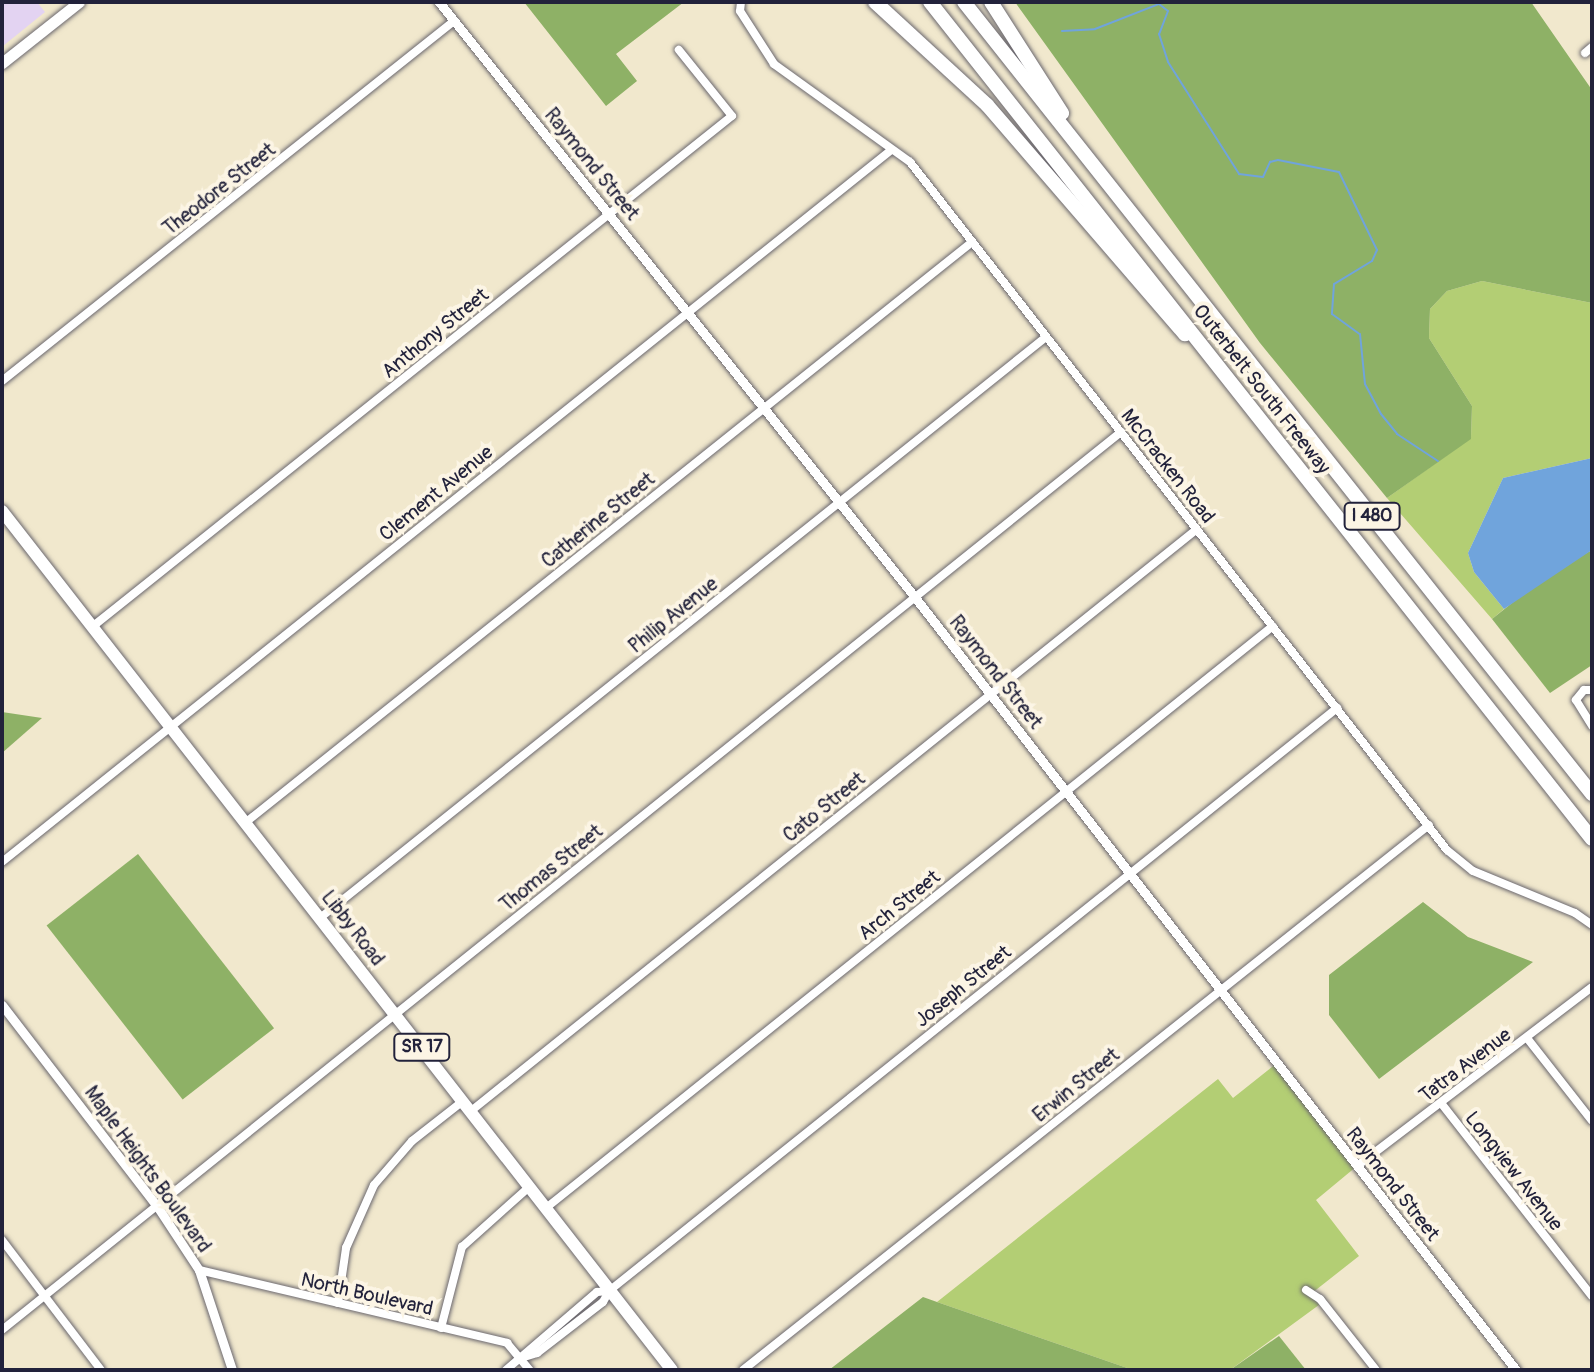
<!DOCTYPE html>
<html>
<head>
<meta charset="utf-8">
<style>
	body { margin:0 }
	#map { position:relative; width:1594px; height:1372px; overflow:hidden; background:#f1e8cd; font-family:Pangolin,sans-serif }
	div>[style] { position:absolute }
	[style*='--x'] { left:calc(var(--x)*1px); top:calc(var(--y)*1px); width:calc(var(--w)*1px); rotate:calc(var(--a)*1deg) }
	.built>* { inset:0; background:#e3d3f2 }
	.green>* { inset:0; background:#b3ce74 }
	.forest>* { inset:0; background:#8eb166; transform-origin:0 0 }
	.water>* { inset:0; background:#70a4dc }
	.stream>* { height:2px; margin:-1px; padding:0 1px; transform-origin:1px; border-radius:1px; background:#70a4dc }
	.roads { filter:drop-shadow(0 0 2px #6a676e) drop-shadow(0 0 2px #6a676e) }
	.minor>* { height:8px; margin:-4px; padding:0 4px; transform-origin:4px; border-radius:4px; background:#fff }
	.tertiary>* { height:9px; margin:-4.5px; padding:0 4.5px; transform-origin:4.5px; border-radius:4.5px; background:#fff }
	.secondary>* { height:11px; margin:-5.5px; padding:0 5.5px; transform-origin:5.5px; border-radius:5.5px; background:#fff }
	.primary>* { height:12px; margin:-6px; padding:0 6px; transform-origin:6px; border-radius:6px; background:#fff }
	.motorway>* { height:14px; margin:-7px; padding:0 7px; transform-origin:7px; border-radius:7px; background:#fff }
	span { translate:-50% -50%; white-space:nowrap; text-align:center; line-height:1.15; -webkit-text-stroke:8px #fcf5e5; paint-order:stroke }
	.shield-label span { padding:2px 6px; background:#fcf5e5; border:2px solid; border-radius:6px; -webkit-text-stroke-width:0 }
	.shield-label { font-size:18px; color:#22223b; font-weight:700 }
	.street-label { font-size:20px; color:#22223b }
	.frame { position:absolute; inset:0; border:4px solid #22223b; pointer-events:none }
</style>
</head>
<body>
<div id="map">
	<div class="built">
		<div style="clip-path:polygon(2px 2px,37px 2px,45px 12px,3px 46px)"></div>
	</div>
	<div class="green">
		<div style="clip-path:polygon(1482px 281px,1592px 303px,1592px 458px,1503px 478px,1468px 553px,1474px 572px,1504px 609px,1492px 619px,1387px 498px,1471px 438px,1472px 406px,1429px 338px,1430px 309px,1447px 291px)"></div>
		<div style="clip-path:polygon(1277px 1063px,1357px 1166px,1316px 1200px,1359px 1256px,1312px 1293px,1323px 1302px,1230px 1370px,1133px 1370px,937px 1302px,1218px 1079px,1233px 1098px)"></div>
	</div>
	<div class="forest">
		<div style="clip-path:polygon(524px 2px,684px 2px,616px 54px,637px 81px,606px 106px)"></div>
		<div style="clip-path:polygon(1015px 2px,1531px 2px,1592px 90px,1592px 303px,1482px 281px,1447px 291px,1430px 309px,1429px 338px,1472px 406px,1471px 439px,1387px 498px,1260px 343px)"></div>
		<div style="clip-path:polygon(1592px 550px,1592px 665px,1550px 693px,1492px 619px,1548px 574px)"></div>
		<div style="clip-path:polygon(2px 712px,42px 718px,2px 753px)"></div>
		<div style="left:138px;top:854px;width:221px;height:116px;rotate:52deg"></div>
		<div style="clip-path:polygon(1423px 902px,1468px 937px,1533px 962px,1379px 1079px,1329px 1015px,1329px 975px)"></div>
		<div style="clip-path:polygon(923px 1297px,937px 1302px,1133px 1370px,829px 1370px)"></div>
		<div style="clip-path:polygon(1279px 1336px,1306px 1370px,1230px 1370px)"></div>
	</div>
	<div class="water">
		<div style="clip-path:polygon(1592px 458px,1592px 550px,1504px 609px,1474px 572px,1468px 553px,1503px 478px)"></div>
	</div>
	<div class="stream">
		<div style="--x:1062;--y:31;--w:33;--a:-3"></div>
		<div style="--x:1095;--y:29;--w:69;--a:-21.3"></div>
		<div style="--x:1159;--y:4;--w:11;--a:38"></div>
		<div style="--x:1168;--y:11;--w:25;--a:111"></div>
		<div style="--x:1159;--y:34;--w:29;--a:72"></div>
		<div style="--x:1168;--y:62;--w:133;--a:57.6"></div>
		<div style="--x:1239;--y:174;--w:24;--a:7"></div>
		<div style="--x:1263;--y:177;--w:17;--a:-65"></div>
		<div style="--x:1270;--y:162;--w:8;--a:-14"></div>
		<div style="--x:1278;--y:160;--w:62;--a:11.1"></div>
		<div style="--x:1339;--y:172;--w:87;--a:64"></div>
		<div style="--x:1377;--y:250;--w:12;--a:114"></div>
		<div style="--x:1372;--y:261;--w:44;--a:148.8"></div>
		<div style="--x:1334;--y:284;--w:30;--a:94"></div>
		<div style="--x:1332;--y:314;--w:34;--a:36"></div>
		<div style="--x:1360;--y:334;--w:50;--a:84.3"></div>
		<div style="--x:1365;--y:384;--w:34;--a:62"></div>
		<div style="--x:1381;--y:414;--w:26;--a:51"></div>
		<div style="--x:1397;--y:434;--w:49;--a:33.4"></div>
	</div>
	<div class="roads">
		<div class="minor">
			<div style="--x:741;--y:2;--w:9;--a:96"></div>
			<div style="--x:740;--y:11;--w:63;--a:57.3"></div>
			<div style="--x:774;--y:64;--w:168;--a:35.8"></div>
			<div style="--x:910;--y:162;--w:873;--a:52.03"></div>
			<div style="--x:1447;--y:850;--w:33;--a:39"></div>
			<div style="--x:1473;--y:871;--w:110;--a:22.4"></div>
			<div style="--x:1575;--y:913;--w:21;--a:35"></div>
			<div style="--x:1585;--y:53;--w:9;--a:-41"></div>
			<div style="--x:2;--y:381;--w:578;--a:-38.54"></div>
			<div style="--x:92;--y:627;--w:819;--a:-38.61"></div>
			<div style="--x:732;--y:116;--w:85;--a:-128.8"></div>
			<div style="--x:1592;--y:690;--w:8;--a:180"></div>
			<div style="--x:1584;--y:690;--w:13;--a:129"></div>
			<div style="--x:1576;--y:700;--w:31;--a:58"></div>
			<div style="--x:245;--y:823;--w:931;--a:-38.63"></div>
			<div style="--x:2;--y:862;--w:1139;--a:-38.69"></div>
			<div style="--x:320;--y:918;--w:930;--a:-38.67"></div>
			<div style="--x:1527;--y:1038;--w:105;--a:51.9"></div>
			<div style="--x:1441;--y:1103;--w:245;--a:52"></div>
			<div style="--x:471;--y:1111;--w:930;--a:-38.72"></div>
			<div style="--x:1357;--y:1166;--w:295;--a:-37.3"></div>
			<div style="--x:546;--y:1208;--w:931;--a:-38.68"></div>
			<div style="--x:2;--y:1240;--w:163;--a:52.7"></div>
			<div style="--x:199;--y:1270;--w:317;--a:13.3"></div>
			<div style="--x:507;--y:1343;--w:35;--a:50"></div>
			<div style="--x:1306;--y:1290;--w:17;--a:33"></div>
			<div style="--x:1320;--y:1299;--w:90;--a:51.7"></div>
			<div style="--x:338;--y:1303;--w:56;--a:-81.7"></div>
			<div style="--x:346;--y:1248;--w:69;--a:-66"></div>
			<div style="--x:374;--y:1185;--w:58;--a:-49.2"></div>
			<div style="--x:412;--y:1141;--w:65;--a:-38.1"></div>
			<div style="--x:441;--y:1328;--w:84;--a:-75.5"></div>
			<div style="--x:462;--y:1247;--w:90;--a:-41.8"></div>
			<div style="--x:2;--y:1330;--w:1435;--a:-38.75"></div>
			<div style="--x:521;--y:1358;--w:17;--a:-17"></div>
			<div style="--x:537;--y:1353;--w:83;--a:-37.7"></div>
			<div style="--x:603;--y:1302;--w:13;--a:-61"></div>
			<div style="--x:609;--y:1291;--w:933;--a:-38.69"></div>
			<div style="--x:506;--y:1370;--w:120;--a:-40.6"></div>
			<div style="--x:597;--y:1292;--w:12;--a:-5"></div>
			<div style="--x:743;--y:1370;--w:876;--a:-38.47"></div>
		</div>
		<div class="tertiary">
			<div style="--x:439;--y:2;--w:754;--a:51.35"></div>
			<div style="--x:910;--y:591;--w:987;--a:52.12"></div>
			<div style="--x:2;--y:1005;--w:254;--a:52.4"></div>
			<div style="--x:157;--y:1206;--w:77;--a:56.7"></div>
			<div style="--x:199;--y:1270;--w:105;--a:71.7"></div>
		</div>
		<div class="secondary">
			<div style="--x:2;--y:63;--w:98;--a:-38.4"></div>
		</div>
		<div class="primary">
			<div style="--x:2;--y:511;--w:1089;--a:52.05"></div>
		</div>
		<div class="motorway">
			<div style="--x:875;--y:2;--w:152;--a:42.6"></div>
			<div style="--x:987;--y:105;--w:303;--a:49.2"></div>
			<div style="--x:930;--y:2;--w:1067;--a:51.66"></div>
			<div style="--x:964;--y:2;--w:1011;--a:51.59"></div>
			<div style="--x:991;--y:2;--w:132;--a:57.4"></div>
		</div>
	</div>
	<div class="shield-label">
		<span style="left:1372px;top:516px">I 480</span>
		<span style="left:422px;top:1047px">SR 17</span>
	</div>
	<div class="street-label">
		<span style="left:592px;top:164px;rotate:51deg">Raymond Street</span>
		<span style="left:219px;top:189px;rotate:-38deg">Theodore Street</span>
		<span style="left:435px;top:333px;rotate:-39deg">Anthony Street</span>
		<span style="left:1262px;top:389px;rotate:52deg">Outerbelt South Freeway</span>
		<span style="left:1168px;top:466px;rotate:52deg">McCracken Road</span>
		<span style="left:436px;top:493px;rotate:-39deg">Clement Avenue</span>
		<span style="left:598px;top:520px;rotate:-39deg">Catherine Street</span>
		<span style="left:673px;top:615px;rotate:-39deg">Philip Avenue</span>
		<span style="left:996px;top:672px;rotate:52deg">Raymond Street</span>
		<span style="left:824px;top:807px;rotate:-39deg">Cato Street</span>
		<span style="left:551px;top:868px;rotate:-39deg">Thomas Street</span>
		<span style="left:899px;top:905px;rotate:-39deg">Arch Street</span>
		<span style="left:353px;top:928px;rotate:52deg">Libby Road</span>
		<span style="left:963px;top:986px;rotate:-39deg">Joseph Street</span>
		<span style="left:1465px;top:1065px;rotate:-37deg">Tatra Avenue</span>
		<span style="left:1076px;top:1085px;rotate:-39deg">Erwin Street</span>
		<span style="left:148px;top:1169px;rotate:54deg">Maple Heights Boulevard</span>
		<span style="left:1514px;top:1171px;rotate:52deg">Longview Avenue</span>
		<span style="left:1393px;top:1184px;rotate:52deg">Raymond Street</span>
		<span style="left:367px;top:1294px;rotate:13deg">North Boulevard</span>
	</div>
	<div class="frame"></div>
</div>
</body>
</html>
